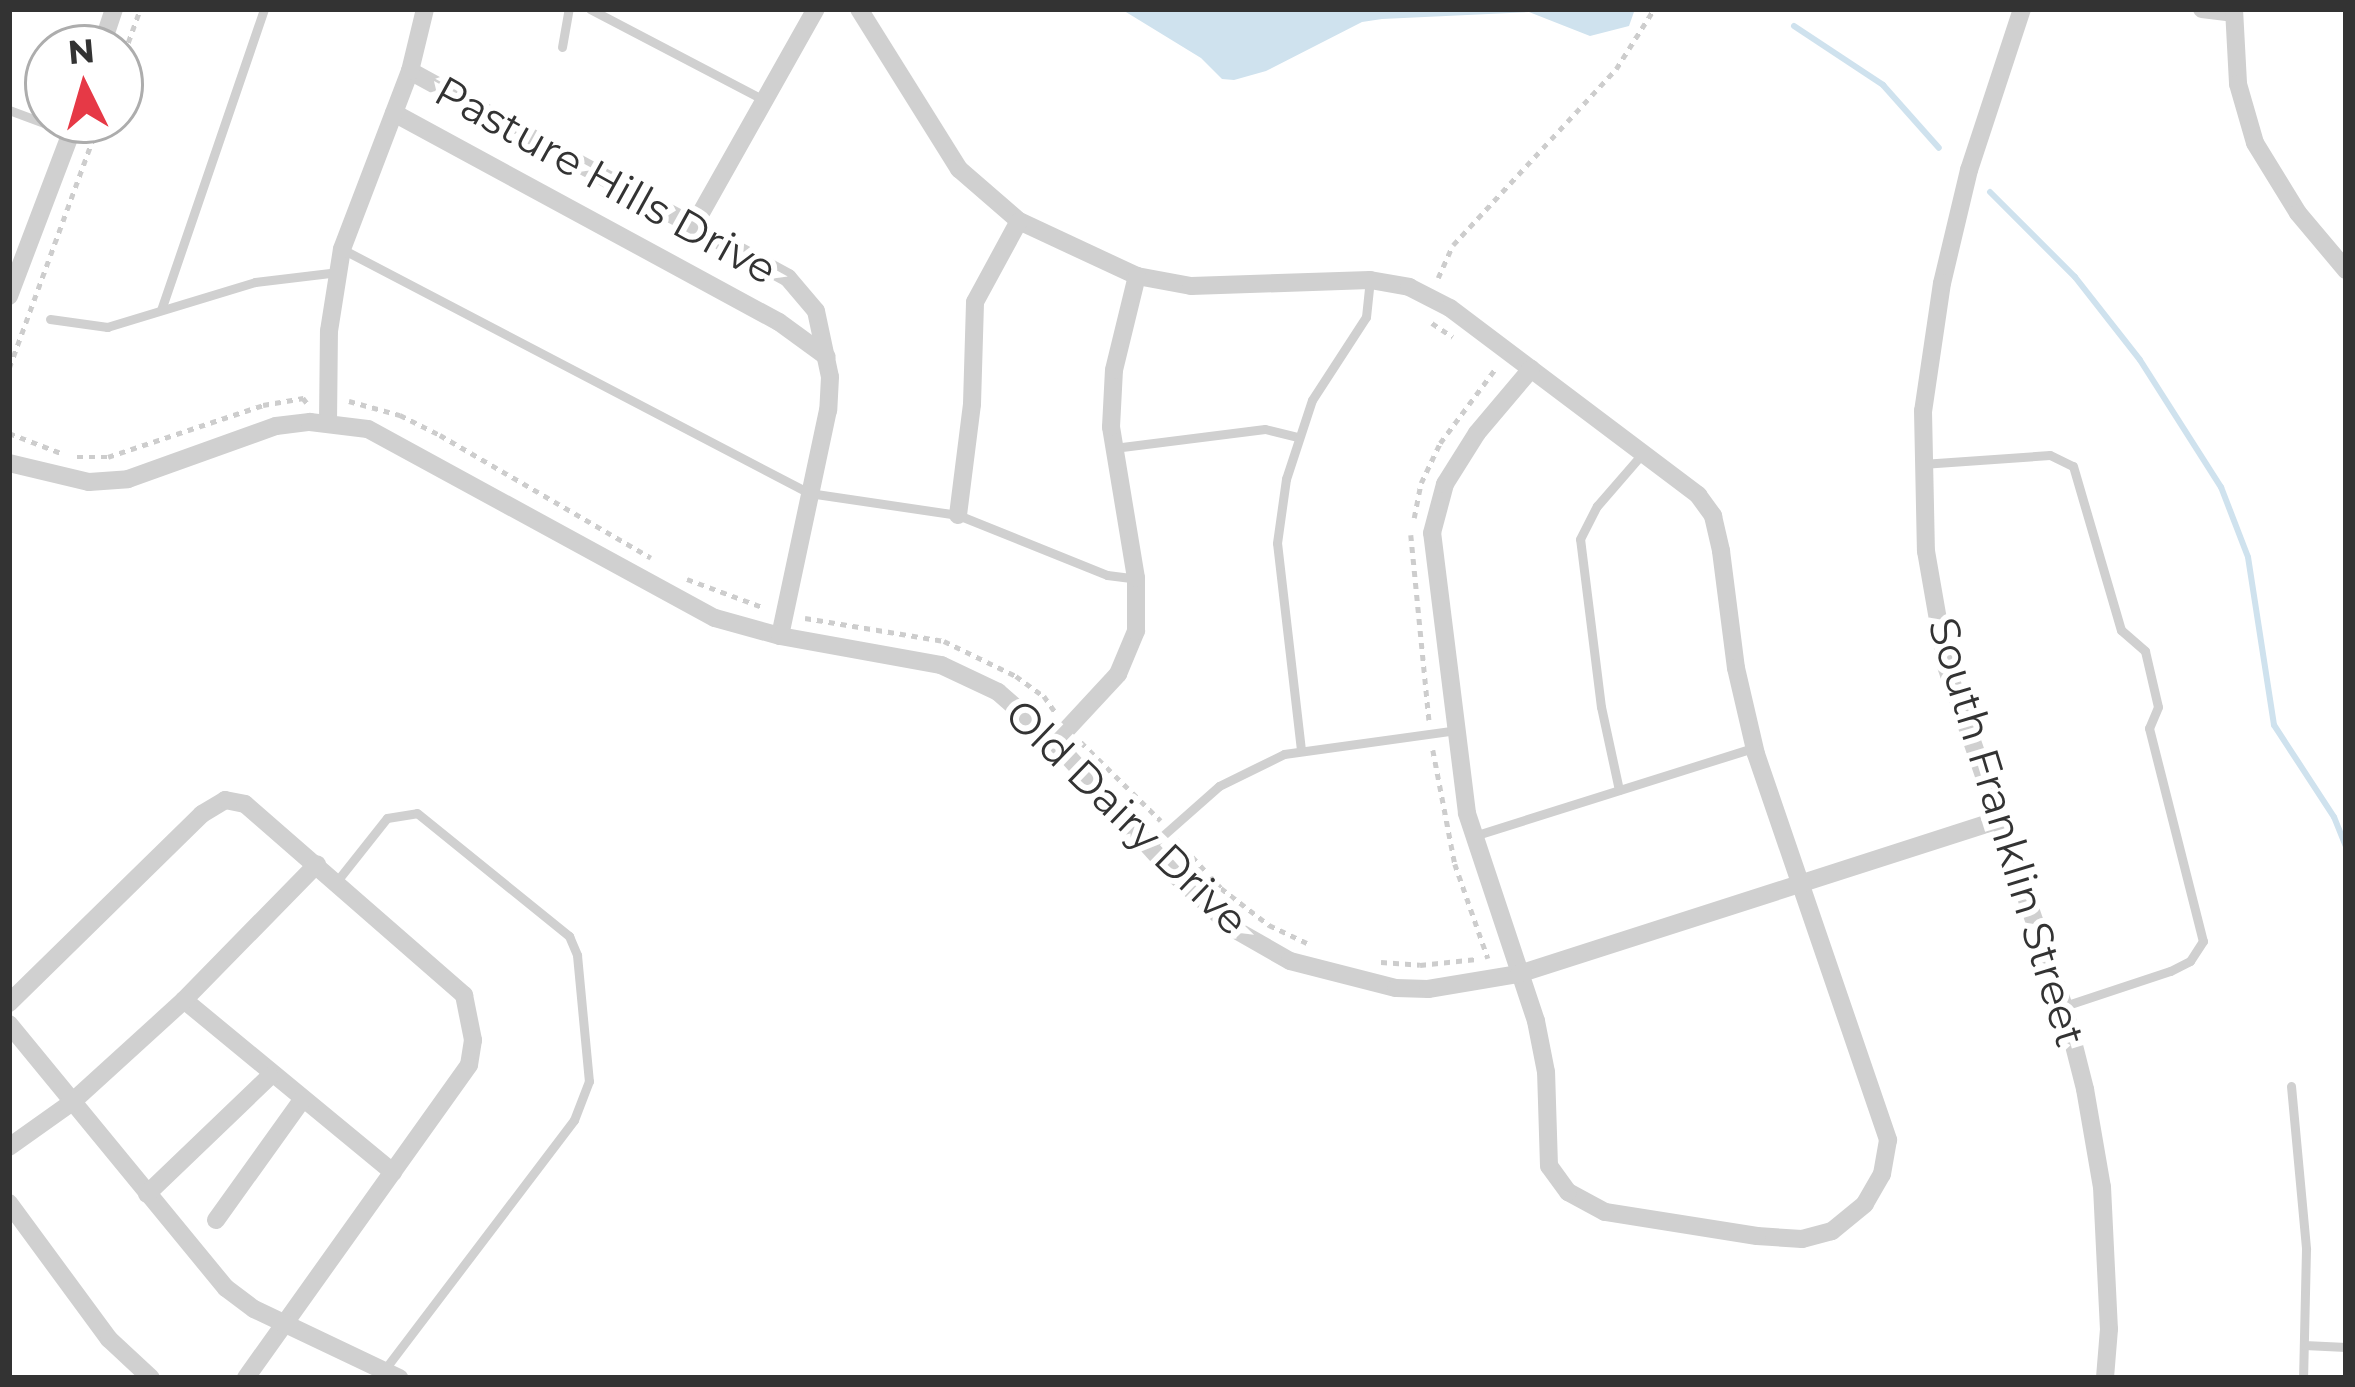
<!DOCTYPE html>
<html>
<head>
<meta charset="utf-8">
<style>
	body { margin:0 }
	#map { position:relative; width:2355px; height:1387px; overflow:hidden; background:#fff; font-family:Montserrat,sans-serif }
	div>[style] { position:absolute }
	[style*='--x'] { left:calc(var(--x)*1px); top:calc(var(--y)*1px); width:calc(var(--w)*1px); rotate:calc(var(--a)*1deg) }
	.water>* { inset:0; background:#cfe2ee }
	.stream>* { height:6px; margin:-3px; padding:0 3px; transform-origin:3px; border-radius:3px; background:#cfe2ee }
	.path>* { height:4.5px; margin-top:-2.25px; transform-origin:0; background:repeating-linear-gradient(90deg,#cdcdcd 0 6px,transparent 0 12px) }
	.lane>* { height:9px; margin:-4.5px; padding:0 4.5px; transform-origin:4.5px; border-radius:4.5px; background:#d0d0d0 }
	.street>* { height:18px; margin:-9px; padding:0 9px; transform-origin:9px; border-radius:9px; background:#d0d0d0 }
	span { translate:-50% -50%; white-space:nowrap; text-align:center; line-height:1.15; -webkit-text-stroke:12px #fff; paint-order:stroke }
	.street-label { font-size:42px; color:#333 }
	.frame { position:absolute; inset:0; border:12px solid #333; pointer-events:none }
	.north { position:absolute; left:24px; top:24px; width:120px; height:120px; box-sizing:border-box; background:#fff; border:3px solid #adadad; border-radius:50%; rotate:355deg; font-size:33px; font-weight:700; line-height:48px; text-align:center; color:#333 }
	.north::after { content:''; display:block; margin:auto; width:42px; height:54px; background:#e63946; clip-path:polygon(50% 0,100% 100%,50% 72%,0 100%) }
</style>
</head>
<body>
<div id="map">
	<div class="water">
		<div style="clip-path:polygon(1121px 9px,1635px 9px,1629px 26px,1590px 36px,1529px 12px,1382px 19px,1362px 22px,1266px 71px,1234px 80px,1222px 79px,1201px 58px)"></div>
	</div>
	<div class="stream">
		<div style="--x:1794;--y:26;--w:107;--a:33.5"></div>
		<div style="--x:1883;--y:85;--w:84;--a:48.4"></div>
		<div style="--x:1990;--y:192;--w:120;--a:45"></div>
		<div style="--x:2075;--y:277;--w:105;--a:51.9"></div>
		<div style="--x:2140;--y:360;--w:151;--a:57.5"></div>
		<div style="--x:2221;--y:487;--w:75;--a:68.9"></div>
		<div style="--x:2248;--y:557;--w:170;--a:81.2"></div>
		<div style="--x:2274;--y:725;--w:110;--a:56.9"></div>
		<div style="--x:2334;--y:817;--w:31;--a:68"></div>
	</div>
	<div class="path">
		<div style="--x:120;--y:65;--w:59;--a:-70.3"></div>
		<div style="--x:1438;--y:278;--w:36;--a:-66"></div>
		<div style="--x:1453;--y:245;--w:240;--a:-47.2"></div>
		<div style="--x:1616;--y:69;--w:71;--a:-57.7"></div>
		<div style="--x:1432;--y:323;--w:25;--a:34"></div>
		<div style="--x:9;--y:368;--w:264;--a:-69.9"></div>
		<div style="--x:349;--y:401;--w:53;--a:15.4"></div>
		<div style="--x:400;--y:415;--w:45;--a:26.6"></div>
		<div style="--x:440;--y:435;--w:244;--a:30.2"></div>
		<div style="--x:9;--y:433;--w:56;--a:21"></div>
		<div style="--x:77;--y:457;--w:31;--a:0"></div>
		<div style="--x:108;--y:457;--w:163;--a:-18.5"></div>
		<div style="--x:263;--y:405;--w:41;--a:-9.9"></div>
		<div style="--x:303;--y:398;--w:6;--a:51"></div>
		<div style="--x:1414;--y:518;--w:36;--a:-79"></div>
		<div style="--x:1421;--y:483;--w:44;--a:-64.6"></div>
		<div style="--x:1440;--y:443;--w:94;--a:-53.3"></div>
		<div style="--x:1411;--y:535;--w:186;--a:84.4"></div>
		<div style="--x:687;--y:579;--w:83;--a:20.4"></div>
		<div style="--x:805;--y:618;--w:141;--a:9.4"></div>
		<div style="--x:944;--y:641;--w:80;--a:25.9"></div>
		<div style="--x:1016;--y:676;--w:34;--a:36"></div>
		<div style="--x:1044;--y:696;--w:19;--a:55"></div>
		<div style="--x:1081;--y:742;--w:112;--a:44.6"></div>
		<div style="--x:1433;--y:750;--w:116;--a:79.1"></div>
		<div style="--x:1455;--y:864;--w:100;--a:70.7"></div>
		<div style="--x:1176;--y:839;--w:67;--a:47.4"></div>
		<div style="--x:1221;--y:888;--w:61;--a:37.6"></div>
		<div style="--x:1269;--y:925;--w:42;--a:25.3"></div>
		<div style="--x:1381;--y:962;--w:39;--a:4"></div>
		<div style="--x:1420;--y:965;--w:57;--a:-6"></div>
	</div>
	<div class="lane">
		<div style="--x:590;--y:9;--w:196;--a:27.6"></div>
		<div style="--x:562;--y:47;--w:39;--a:-80"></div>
		<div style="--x:9;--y:110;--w:66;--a:20.4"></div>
		<div style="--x:342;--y:249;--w:527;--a:27.59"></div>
		<div style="--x:809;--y:493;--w:151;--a:8.4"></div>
		<div style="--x:958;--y:515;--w:161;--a:21.9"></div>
		<div style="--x:1107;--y:575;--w:26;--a:7"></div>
		<div style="--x:161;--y:310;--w:318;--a:-71.1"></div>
		<div style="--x:50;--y:319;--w:58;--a:8"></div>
		<div style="--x:107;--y:327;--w:155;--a:-16.9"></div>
		<div style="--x:255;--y:282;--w:84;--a:-6.9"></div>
		<div style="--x:1114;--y:448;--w:152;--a:-7.2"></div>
		<div style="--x:1265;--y:429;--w:33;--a:14"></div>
		<div style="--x:1922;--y:464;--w:128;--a:-4"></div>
		<div style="--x:2050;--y:455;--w:25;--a:26"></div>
		<div style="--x:2073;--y:466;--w:171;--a:73.7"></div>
		<div style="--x:2121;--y:630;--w:32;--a:41"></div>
		<div style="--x:2145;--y:651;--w:57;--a:76.9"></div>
		<div style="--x:2158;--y:707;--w:23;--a:113"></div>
		<div style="--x:2149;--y:728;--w:220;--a:75.8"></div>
		<div style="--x:2203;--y:941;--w:24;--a:123"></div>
		<div style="--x:2190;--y:961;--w:22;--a:153"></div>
		<div style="--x:2170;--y:971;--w:112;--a:161.7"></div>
		<div style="--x:1301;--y:750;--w:208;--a:-96.6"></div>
		<div style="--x:1277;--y:543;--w:65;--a:-82"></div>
		<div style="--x:1286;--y:479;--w:83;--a:-71.8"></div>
		<div style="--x:1312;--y:400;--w:99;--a:-57"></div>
		<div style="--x:1366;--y:317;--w:37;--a:-84"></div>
		<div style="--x:1619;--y:790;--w:85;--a:-102.2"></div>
		<div style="--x:1601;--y:707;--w:169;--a:-97.1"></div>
		<div style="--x:1580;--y:539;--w:37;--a:-63"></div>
		<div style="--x:1597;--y:506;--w:69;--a:-49.1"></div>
		<div style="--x:1477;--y:835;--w:289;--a:-17.5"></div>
		<div style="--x:1150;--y:847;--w:92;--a:-41.5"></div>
		<div style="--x:1219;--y:786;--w:72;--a:-26.2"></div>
		<div style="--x:1284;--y:754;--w:174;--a:-7.9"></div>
		<div style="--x:337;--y:881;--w:80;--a:-51.6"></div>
		<div style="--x:387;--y:818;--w:30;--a:-9"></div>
		<div style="--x:417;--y:813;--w:196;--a:39"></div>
		<div style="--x:569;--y:936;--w:21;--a:67"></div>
		<div style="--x:577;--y:955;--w:127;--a:84.6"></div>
		<div style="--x:589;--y:1081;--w:42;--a:111"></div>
		<div style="--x:574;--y:1120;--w:314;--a:127.2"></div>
		<div style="--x:2291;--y:1086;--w:164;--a:84.7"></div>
		<div style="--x:2306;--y:1249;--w:129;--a:91.3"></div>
		<div style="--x:2304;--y:1345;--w:42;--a:2.7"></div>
	</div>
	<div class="street">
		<div style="--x:859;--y:9;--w:189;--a:58"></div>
		<div style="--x:959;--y:169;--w:79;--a:40.9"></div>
		<div style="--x:1019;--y:221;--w:130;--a:25"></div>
		<div style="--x:1137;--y:276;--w:55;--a:10.5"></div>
		<div style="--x:1191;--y:286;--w:179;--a:-1.9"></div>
		<div style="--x:1370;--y:280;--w:40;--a:10"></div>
		<div style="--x:1409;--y:287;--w:46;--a:27.1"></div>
		<div style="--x:1450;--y:308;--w:311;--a:37"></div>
		<div style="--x:1698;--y:495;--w:26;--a:54"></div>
		<div style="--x:1713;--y:516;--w:36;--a:77"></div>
		<div style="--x:1721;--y:551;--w:118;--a:82.7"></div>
		<div style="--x:1736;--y:668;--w:88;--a:76.9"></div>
		<div style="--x:1756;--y:754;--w:408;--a:71.1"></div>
		<div style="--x:1888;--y:1140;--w:35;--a:100"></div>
		<div style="--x:1882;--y:1174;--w:34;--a:120"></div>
		<div style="--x:1865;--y:1204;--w:43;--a:140.7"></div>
		<div style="--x:1832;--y:1231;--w:31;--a:165"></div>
		<div style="--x:1802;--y:1239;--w:45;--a:-176.2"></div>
		<div style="--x:1757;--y:1236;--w:154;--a:-171"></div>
		<div style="--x:1605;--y:1212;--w:42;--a:-151.6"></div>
		<div style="--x:1568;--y:1192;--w:32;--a:-126"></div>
		<div style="--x:1549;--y:1166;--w:94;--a:-91.8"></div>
		<div style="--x:1546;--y:1072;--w:52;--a:-101.1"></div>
		<div style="--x:1536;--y:1021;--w:219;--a:-108.4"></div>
		<div style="--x:1467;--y:813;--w:282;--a:-97.1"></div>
		<div style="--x:1432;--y:533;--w:51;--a:-75.1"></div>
		<div style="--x:1445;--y:484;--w:60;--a:-57.9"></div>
		<div style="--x:1477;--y:433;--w:84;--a:-49.8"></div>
		<div style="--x:2022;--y:9;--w:169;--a:108.2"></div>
		<div style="--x:1969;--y:170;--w:116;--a:103.4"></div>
		<div style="--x:1942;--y:283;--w:129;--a:98.4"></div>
		<div style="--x:1923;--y:411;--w:140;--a:88.8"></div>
		<div style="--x:1926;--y:551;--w:117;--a:80.1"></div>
		<div style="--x:1946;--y:666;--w:360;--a:70.9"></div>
		<div style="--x:2064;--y:1006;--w:86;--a:75.8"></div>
		<div style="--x:2085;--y:1089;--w:99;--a:80.2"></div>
		<div style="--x:2102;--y:1187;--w:142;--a:87.2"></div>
		<div style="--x:2109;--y:1329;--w:49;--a:94.7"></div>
		<div style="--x:2202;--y:9;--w:31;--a:7"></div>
		<div style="--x:2234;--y:9;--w:75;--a:86.9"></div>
		<div style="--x:2238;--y:84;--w:61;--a:73.9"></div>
		<div style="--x:2255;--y:143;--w:82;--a:58.4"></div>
		<div style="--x:2298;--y:213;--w:75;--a:49.9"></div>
		<div style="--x:101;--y:48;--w:41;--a:-71.6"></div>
		<div style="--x:410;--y:71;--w:431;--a:28.7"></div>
		<div style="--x:788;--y:278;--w:43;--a:49.7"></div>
		<div style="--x:816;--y:311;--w:67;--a:78"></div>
		<div style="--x:830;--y:377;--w:33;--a:93"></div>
		<div style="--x:828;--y:410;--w:231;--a:102"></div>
		<div style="--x:394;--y:113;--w:438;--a:28.5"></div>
		<div style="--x:779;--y:322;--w:59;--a:36.1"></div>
		<div style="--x:693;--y:227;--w:250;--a:-60.6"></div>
		<div style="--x:9;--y:296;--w:188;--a:-69.2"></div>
		<div style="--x:328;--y:423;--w:92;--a:-89.4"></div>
		<div style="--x:329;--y:331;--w:83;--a:-81"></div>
		<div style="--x:342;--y:249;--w:191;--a:-69.1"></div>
		<div style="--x:410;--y:71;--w:64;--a:-76.4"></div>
		<div style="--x:9;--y:463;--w:82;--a:13.4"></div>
		<div style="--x:89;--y:482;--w:39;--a:-4"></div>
		<div style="--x:128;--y:479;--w:157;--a:-19.7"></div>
		<div style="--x:276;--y:426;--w:34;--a:-7"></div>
		<div style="--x:310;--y:422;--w:58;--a:6.9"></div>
		<div style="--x:368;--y:429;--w:395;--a:28.6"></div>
		<div style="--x:715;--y:618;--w:67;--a:15.5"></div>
		<div style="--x:780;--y:636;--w:164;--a:10.2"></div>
		<div style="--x:941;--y:665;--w:63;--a:25.3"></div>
		<div style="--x:998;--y:692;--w:76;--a:41.3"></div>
		<div style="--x:1055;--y:742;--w:178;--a:48"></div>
		<div style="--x:1174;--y:874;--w:81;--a:42.5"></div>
		<div style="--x:1234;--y:929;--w:64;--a:29.7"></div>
		<div style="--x:1290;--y:961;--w:109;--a:14.3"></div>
		<div style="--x:1396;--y:988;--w:32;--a:2"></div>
		<div style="--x:1428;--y:989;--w:92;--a:-9.4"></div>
		<div style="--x:1519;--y:974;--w:500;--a:-17.8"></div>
		<div style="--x:958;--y:515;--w:112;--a:-82.8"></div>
		<div style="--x:972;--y:404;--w:102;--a:-88.3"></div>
		<div style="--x:975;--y:302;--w:92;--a:-61.5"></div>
		<div style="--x:1055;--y:742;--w:93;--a:-47.2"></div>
		<div style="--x:1118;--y:674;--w:47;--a:-67.3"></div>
		<div style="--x:1136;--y:631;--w:53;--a:-90"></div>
		<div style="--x:1136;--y:578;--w:153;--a:-99.4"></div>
		<div style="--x:1111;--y:427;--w:57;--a:-87"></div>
		<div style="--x:1114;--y:370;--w:97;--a:-76.3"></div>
		<div style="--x:184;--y:1000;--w:271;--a:39.5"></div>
		<div style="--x:9;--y:1003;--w:270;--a:-44.4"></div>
		<div style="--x:202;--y:814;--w:27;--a:-31"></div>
		<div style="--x:225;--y:800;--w:20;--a:11"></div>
		<div style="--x:245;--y:804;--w:291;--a:41.1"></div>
		<div style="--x:464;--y:995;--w:46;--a:78.7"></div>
		<div style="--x:473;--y:1040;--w:25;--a:99"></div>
		<div style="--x:469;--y:1065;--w:384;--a:125.5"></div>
		<div style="--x:9;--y:1024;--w:342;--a:50.6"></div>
		<div style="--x:226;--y:1288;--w:35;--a:37"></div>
		<div style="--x:254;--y:1309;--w:161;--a:25.4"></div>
		<div style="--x:9;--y:1147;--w:76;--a:-35.4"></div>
		<div style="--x:71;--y:1103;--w:153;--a:-42.3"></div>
		<div style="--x:184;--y:1000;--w:190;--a:-45.6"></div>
		<div style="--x:147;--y:1194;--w:170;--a:-43.8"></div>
		<div style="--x:9;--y:1203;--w:169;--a:53.7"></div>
		<div style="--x:109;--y:1339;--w:57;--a:42.9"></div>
		<div style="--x:216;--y:1220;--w:148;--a:-54.4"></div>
	</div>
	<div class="street-label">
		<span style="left:606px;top:180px;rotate:29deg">Pasture Hills Drive</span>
		<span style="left:1127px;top:817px;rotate:44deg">Old Dairy Drive</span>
		<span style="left:2007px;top:832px;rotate:73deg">South Franklin Street</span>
	</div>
	<div class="frame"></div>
	<div class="north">N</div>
</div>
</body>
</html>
